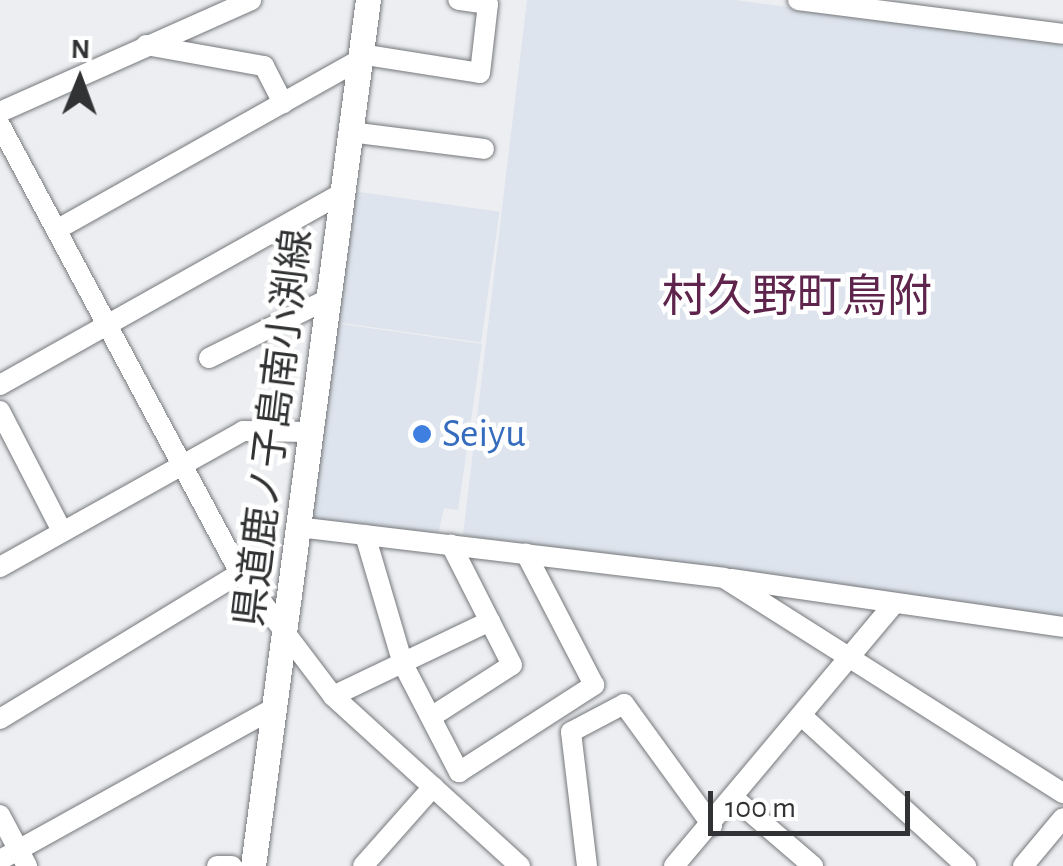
<!DOCTYPE html>
<html>
<head>
<meta charset="utf-8">
<style>
	body { margin:0 }
	#map { position:relative; width:1063px; height:866px; overflow:hidden; background:#eceef1; font-family:"Alegreya Sans","Noto Sans JP",sans-serif }
	div>[style] { position:absolute }
	[style*='--x'] { left:calc(var(--x)*1px); top:calc(var(--y)*1px); width:calc(var(--w)*1px); rotate:calc(var(--a)*1deg) }
	.built>* { inset:0; background:#dde4ed; transform-origin:0 0 }
	.roads { filter:drop-shadow(0 0 2px #76787b) drop-shadow(0 0 2px #76787b) }
	.minor>* { height:20px; margin:-10px; padding:0 10px; transform-origin:10px; border-radius:10px; background:#fff }
	.major>* { height:25px; margin:-12.5px; padding:0 12.5px; transform-origin:12.5px; border-radius:12.5px; background:#fff }
	.dots>* { width:28px; height:28px; translate:-50% -50%; box-sizing:border-box; border:5px solid #fff; border-radius:50% }
	span { translate:-50% -50%; white-space:nowrap; text-align:center; line-height:1.15; -webkit-text-stroke:9px #fff; paint-order:stroke }
	.street-label { font-size:40px; color:#313233 }
	.shop-label { font-size:40px; color:#366cbe }
	.left { translate:0 -50%; text-align:left }
	.quarter-label { font-size:45px; color:#5e244c }
	.north { position:absolute; left:30px; top:30px; width:100px; height:100px; -webkit-text-stroke:8px #fff; paint-order:stroke; rotate:1deg; font-size:28px; font-weight:700; line-height:40px; text-align:center; color:#313233 }
	.north::after { content:''; display:block; margin:auto; width:35px; height:45px; background:#313233; clip-path:polygon(50% 0,100% 100%,50% 72%,0 100%) }
	.scale { position:absolute; left:708px; top:791px; width:202px; height:45px; box-sizing:border-box; border:5px solid #313233; border-top:0; padding-left:12px; font-size:30px; line-height:35px; white-space:nowrap; color:#313233; -webkit-text-stroke:8px #fff; paint-order:stroke }
</style>
</head>
<body>
<div id="map">
	<div class="built">
		<div style="clip-path:polygon(527px 0,735px 0,1063px 44px,1063px 618px,463px 535px)"></div>
		<div style="left:345px;top:190px;width:156px;height:132px;rotate:8deg"></div>
		<div style="clip-path:polygon(327px 322px,482px 344px,458px 510px,444px 508px,437px 539px,303px 522px)"></div>
	</div>
	<div class="roads">
		<div class="minor">
			<div style="--x:798;--y:0;--w:267;--a:7.3"></div>
			<div style="--x:146;--y:45;--w:120;--a:10.1"></div>
			<div style="--x:264;--y:66;--w:42;--a:62.8"></div>
			<div style="--x:360;--y:54;--w:121;--a:9"></div>
			<div style="--x:480;--y:73;--w:69;--a:-83.4"></div>
			<div style="--x:488;--y:4;--w:30;--a:-172"></div>
			<div style="--x:0;--y:112;--w:275;--a:-24"></div>
			<div style="--x:0;--y:125;--w:508;--a:61.82"></div>
			<div style="--x:240;--y:573;--w:154;--a:52.9"></div>
			<div style="--x:333;--y:696;--w:253;--a:42.3"></div>
			<div style="--x:350;--y:132;--w:135;--a:7.2"></div>
			<div style="--x:58;--y:229;--w:345;--a:-29.3"></div>
			<div style="--x:209;--y:358;--w:133;--a:-26.4"></div>
			<div style="--x:0;--y:385;--w:392;--a:-29.3"></div>
			<div style="--x:0;--y:411;--w:135;--a:62.7"></div>
			<div style="--x:298;--y:527;--w:429;--a:6.8"></div>
			<div style="--x:724;--y:578;--w:401;--a:32.4"></div>
			<div style="--x:365;--y:535;--w:134;--a:73.6"></div>
			<div style="--x:403;--y:664;--w:122;--a:62.6"></div>
			<div style="--x:459;--y:772;--w:161;--a:-32.8"></div>
			<div style="--x:594;--y:685;--w:148;--a:-117.4"></div>
			<div style="--x:0;--y:567;--w:278;--a:-29.2"></div>
			<div style="--x:243;--y:431;--w:67;--a:0.9"></div>
			<div style="--x:731;--y:579;--w:335;--a:8.2"></div>
			<div style="--x:333;--y:696;--w:174;--a:-25.5"></div>
			<div style="--x:431;--y:717;--w:96;--a:-32.7"></div>
			<div style="--x:512;--y:665;--w:135;--a:-116.9"></div>
			<div style="--x:803;--y:717;--w:221;--a:42.4"></div>
			<div style="--x:0;--y:719;--w:281;--a:-31.3"></div>
			<div style="--x:735;--y:799;--w:103;--a:40.7"></div>
			<div style="--x:0;--y:815;--w:58;--a:62.1"></div>
			<div style="--x:0;--y:860;--w:313;--a:-29"></div>
			<div style="--x:217;--y:866;--w:15;--a:0"></div>
			<div style="--x:363;--y:866;--w:106;--a:-48.5"></div>
			<div style="--x:587;--y:866;--w:135;--a:-96.8"></div>
			<div style="--x:571;--y:732;--w:60;--a:-27.8"></div>
			<div style="--x:624;--y:704;--w:150;--a:54"></div>
			<div style="--x:674;--y:866;--w:342;--a:-50"></div>
			<div style="--x:1023;--y:866;--w:62;--a:-50.2"></div>
		</div>
		<div class="major">
			<div style="--x:253;--y:866;--w:874;--a:-82.44"></div>
		</div>
	</div>
	<div class="dots">
		<div style="left:422px;top:434px;background:#3f7fe0"></div>
	</div>
	<div class="street-label">
		<span style="left:274px;top:428px;rotate:-83deg">県道鹿ノ子島南小渕線</span>
	</div>
	<div class="shop-label">
		<span class="left" style="left:442px;top:434px">Seiyu</span>
	</div>
	<div class="quarter-label">
		<span style="left:797px;top:298px">村久野町鳥附</span>
	</div>
	<div class="north">N</div>
	<div class="scale">100 m</div>
</div>
</body>
</html>
